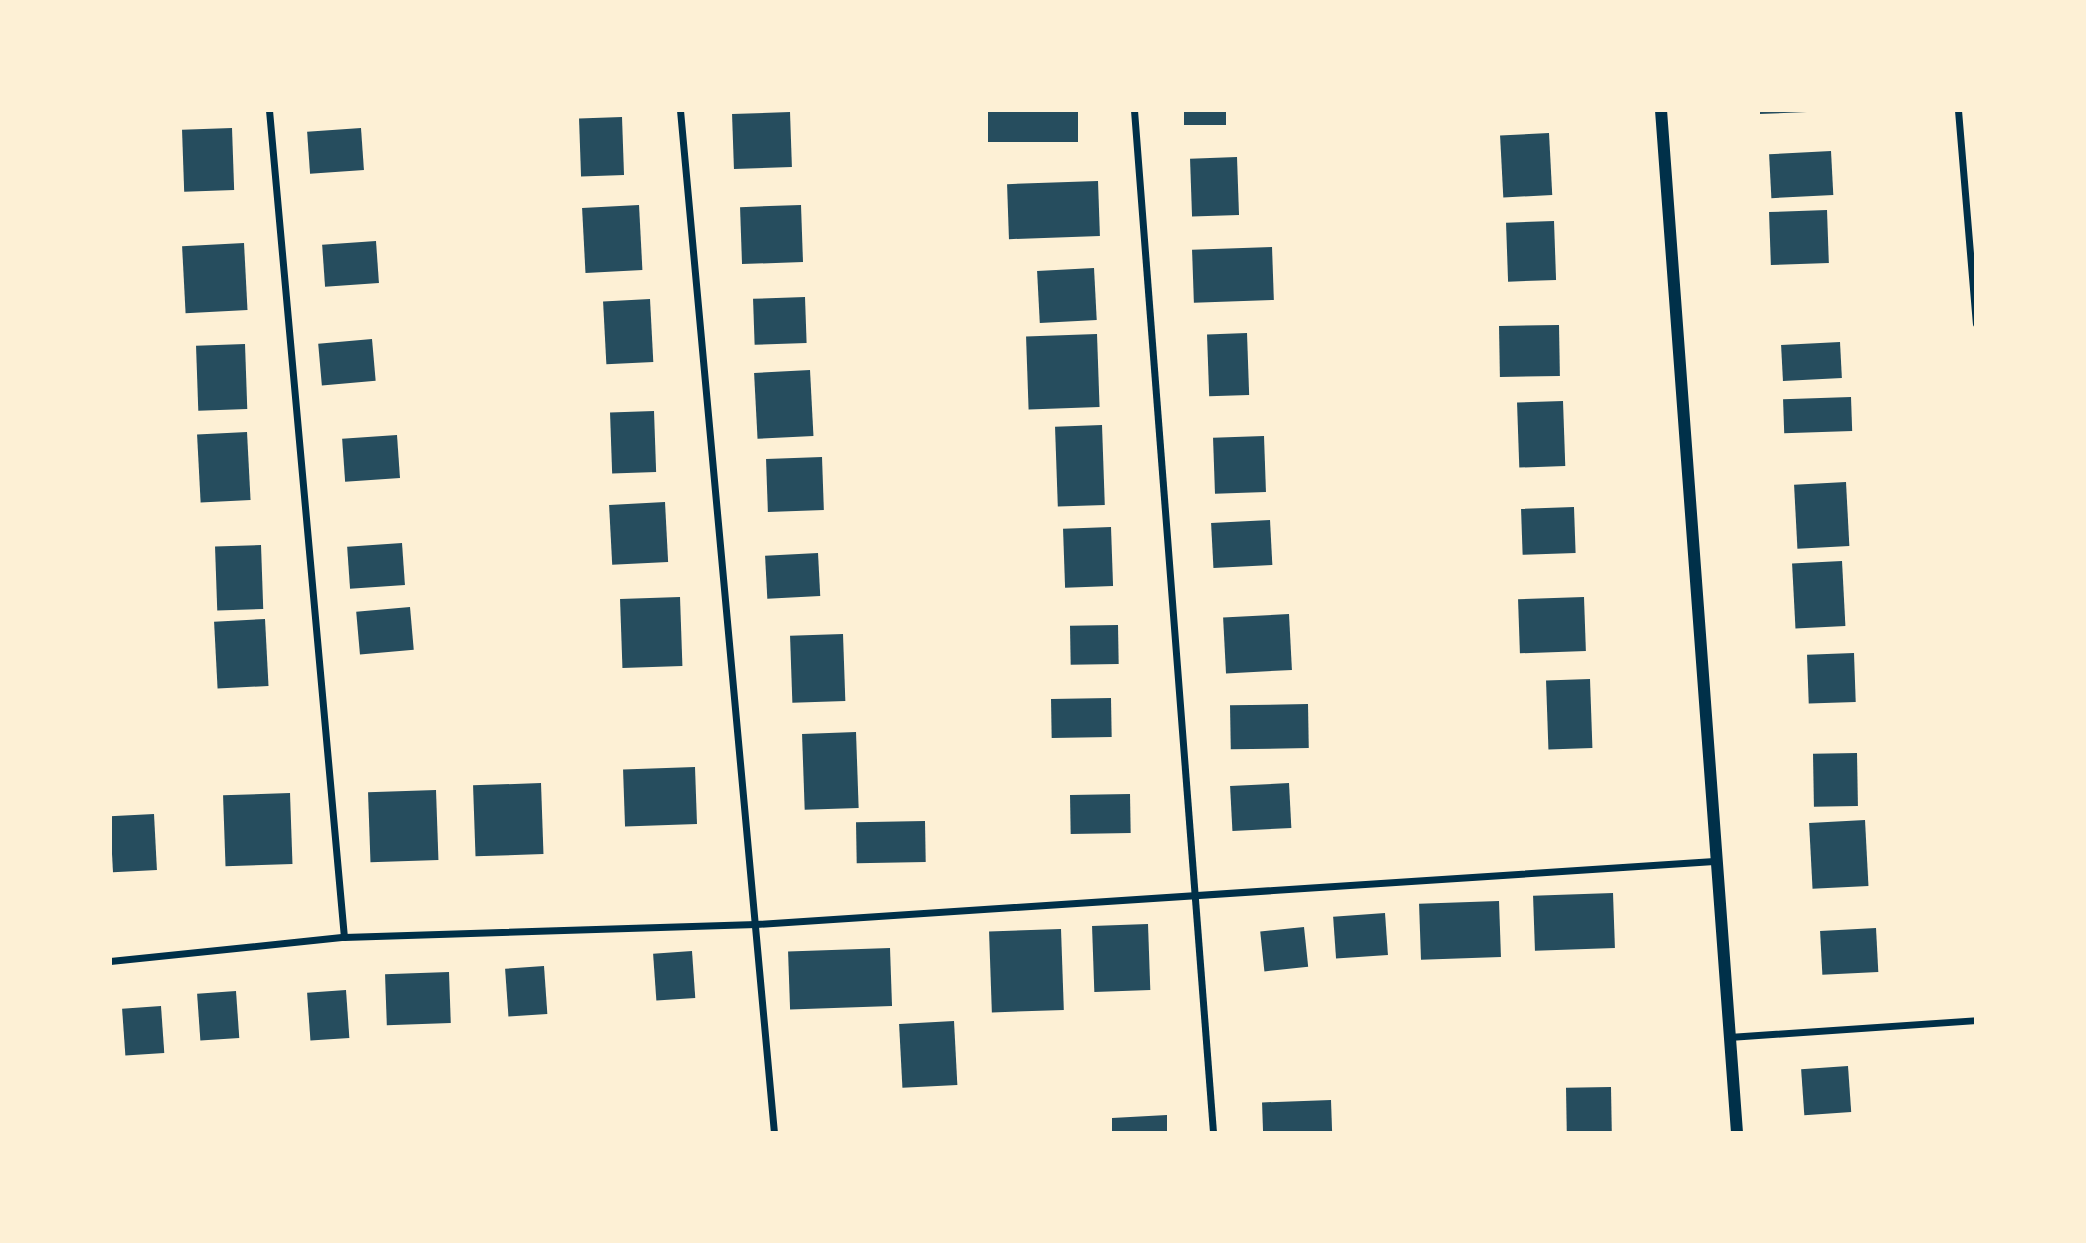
<!DOCTYPE html>
<html>
<head>
<meta charset="utf-8">
<style>
	body { margin:0 }
	#map { position:relative; width:2086px; height:1243px; overflow:hidden; background:#fdf0d5; font-family:Overpass,sans-serif }
	div>[style] { position:absolute }
	[style*='--x'] { left:calc(var(--x)*1px); top:calc(var(--y)*1px); width:calc(var(--w)*1px); rotate:calc(var(--a)*1deg) }
	.building>* { inset:0; background:#264d5e; transform-origin:0 0 }
	.minor>* { height:7px; margin:-3.5px; padding:0 3.5px; transform-origin:3.5px; border-radius:3.5px; background:#003049 }
	.tertiary>* { height:12px; margin:-6px; padding:0 6px; transform-origin:6px; border-radius:6px; background:#003049 }
	span { translate:-50% -50%; white-space:nowrap; text-align:center; line-height:1.15; -webkit-text-stroke:5px #fdf0d5; paint-order:stroke }
	.frame { position:absolute; inset:0; border:112px solid #fdf0d5; pointer-events:none }
</style>
</head>
<body>
<div id="map">
	<div class="building">
		<div style="left:988px;top:110px;width:90px;height:32px"></div>
		<div style="left:1184px;top:110px;width:42px;height:15px"></div>
		<div style="clip-path:polygon(1760px 110px,1807px 110px,1807px 112px,1760px 114px)"></div>
		<div style="left:790px;top:112px;width:55px;height:58px;rotate:88deg"></div>
		<div style="left:622px;top:117px;width:58px;height:43px;rotate:88deg"></div>
		<div style="left:232px;top:128px;width:62px;height:50px;rotate:88deg"></div>
		<div style="left:361px;top:128px;width:42px;height:54px;rotate:86deg"></div>
		<div style="left:1549px;top:133px;width:62px;height:49px;rotate:87deg"></div>
		<div style="left:1831px;top:151px;width:44px;height:62px;rotate:87deg"></div>
		<div style="left:1237px;top:157px;width:58px;height:47px;rotate:88deg"></div>
		<div style="left:1098px;top:181px;width:55px;height:91px;rotate:88deg"></div>
		<div style="left:639px;top:205px;width:65px;height:57px;rotate:87deg"></div>
		<div style="left:801px;top:205px;width:57px;height:61px;rotate:88deg"></div>
		<div style="left:1827px;top:210px;width:53px;height:58px;rotate:88deg"></div>
		<div style="left:1554px;top:221px;width:59px;height:48px;rotate:88deg"></div>
		<div style="left:376px;top:241px;width:42px;height:54px;rotate:86deg"></div>
		<div style="left:244px;top:243px;width:67px;height:62px;rotate:87deg"></div>
		<div style="left:1272px;top:247px;width:53px;height:80px;rotate:88deg"></div>
		<div style="left:1094px;top:268px;width:52px;height:57px;rotate:87deg"></div>
		<div style="left:805px;top:297px;width:46px;height:52px;rotate:88deg"></div>
		<div style="left:650px;top:299px;width:63px;height:47px;rotate:87deg"></div>
		<div style="left:1559px;top:325px;width:51px;height:60px;rotate:89deg"></div>
		<div style="left:1247px;top:333px;width:62px;height:40px;rotate:88deg"></div>
		<div style="left:1097px;top:334px;width:73px;height:71px;rotate:88deg"></div>
		<div style="left:372px;top:339px;width:42px;height:54px;rotate:85deg"></div>
		<div style="left:1840px;top:342px;width:36px;height:59px;rotate:87deg"></div>
		<div style="left:245px;top:344px;width:65px;height:49px;rotate:88deg"></div>
		<div style="left:810px;top:370px;width:66px;height:56px;rotate:87deg"></div>
		<div style="left:1851px;top:397px;width:34px;height:68px;rotate:88deg"></div>
		<div style="left:1563px;top:401px;width:65px;height:46px;rotate:88deg"></div>
		<div style="left:654px;top:411px;width:61px;height:44px;rotate:88deg"></div>
		<div style="left:1102px;top:425px;width:80px;height:47px;rotate:88deg"></div>
		<div style="left:247px;top:432px;width:68px;height:50px;rotate:87deg"></div>
		<div style="left:397px;top:435px;width:43px;height:55px;rotate:86deg"></div>
		<div style="left:1264px;top:436px;width:56px;height:51px;rotate:88deg"></div>
		<div style="left:822px;top:457px;width:53px;height:56px;rotate:88deg"></div>
		<div style="left:1846px;top:482px;width:64px;height:52px;rotate:87deg"></div>
		<div style="left:665px;top:502px;width:60px;height:56px;rotate:87deg"></div>
		<div style="left:1574px;top:507px;width:46px;height:53px;rotate:88deg"></div>
		<div style="left:1270px;top:520px;width:45px;height:59px;rotate:87deg"></div>
		<div style="left:1111px;top:527px;width:59px;height:48px;rotate:88deg"></div>
		<div style="left:402px;top:543px;width:42px;height:55px;rotate:86deg"></div>
		<div style="left:261px;top:545px;width:64px;height:46px;rotate:88deg"></div>
		<div style="left:818px;top:553px;width:43px;height:53px;rotate:87deg"></div>
		<div style="left:1842px;top:561px;width:65px;height:50px;rotate:87deg"></div>
		<div style="left:680px;top:597px;width:69px;height:60px;rotate:88deg"></div>
		<div style="left:1584px;top:597px;width:54px;height:66px;rotate:88deg"></div>
		<div style="left:410px;top:607px;width:43px;height:54px;rotate:85deg"></div>
		<div style="left:1289px;top:614px;width:56px;height:66px;rotate:87deg"></div>
		<div style="left:265px;top:619px;width:67px;height:51px;rotate:87deg"></div>
		<div style="left:1118px;top:625px;width:39px;height:48px;rotate:89deg"></div>
		<div style="left:843px;top:634px;width:67px;height:53px;rotate:88deg"></div>
		<div style="left:1854px;top:653px;width:49px;height:47px;rotate:88deg"></div>
		<div style="left:1590px;top:679px;width:69px;height:44px;rotate:88deg"></div>
		<div style="left:1111px;top:698px;width:39px;height:60px;rotate:89deg"></div>
		<div style="left:1308px;top:704px;width:44px;height:78px;rotate:89deg"></div>
		<div style="left:856px;top:732px;width:76px;height:54px;rotate:88deg"></div>
		<div style="left:1857px;top:753px;width:53px;height:44px;rotate:89deg"></div>
		<div style="left:695px;top:767px;width:57px;height:72px;rotate:88deg"></div>
		<div style="left:541px;top:783px;width:71px;height:68px;rotate:88deg"></div>
		<div style="left:1289px;top:783px;width:45px;height:59px;rotate:87deg"></div>
		<div style="left:436px;top:790px;width:70px;height:68px;rotate:88deg"></div>
		<div style="left:290px;top:793px;width:71px;height:67px;rotate:88deg"></div>
		<div style="left:1130px;top:794px;width:39px;height:60px;rotate:89deg"></div>
		<div style="left:154px;top:814px;width:56px;height:44px;rotate:87deg"></div>
		<div style="left:1865px;top:820px;width:66px;height:56px;rotate:87deg"></div>
		<div style="left:925px;top:821px;width:41px;height:69px;rotate:89deg"></div>
		<div style="left:1613px;top:893px;width:55px;height:80px;rotate:88deg"></div>
		<div style="left:1499px;top:901px;width:56px;height:80px;rotate:88deg"></div>
		<div style="left:1385px;top:913px;width:42px;height:52px;rotate:86deg"></div>
		<div style="left:1148px;top:924px;width:66px;height:56px;rotate:88deg"></div>
		<div style="left:1304px;top:927px;width:40px;height:44px;rotate:84deg"></div>
		<div style="left:1876px;top:928px;width:44px;height:56px;rotate:87deg"></div>
		<div style="left:1061px;top:929px;width:81px;height:72px;rotate:88deg"></div>
		<div style="left:890px;top:948px;width:58px;height:102px;rotate:88deg"></div>
		<div style="left:692px;top:951px;width:47px;height:39px;rotate:86deg"></div>
		<div style="left:544px;top:966px;width:48px;height:39px;rotate:86deg"></div>
		<div style="left:449px;top:972px;width:51px;height:64px;rotate:88deg"></div>
		<div style="left:346px;top:990px;width:48px;height:39px;rotate:86deg"></div>
		<div style="left:236px;top:991px;width:47px;height:39px;rotate:86deg"></div>
		<div style="left:161px;top:1006px;width:47px;height:39px;rotate:86deg"></div>
		<div style="left:954px;top:1021px;width:64px;height:55px;rotate:87deg"></div>
		<div style="left:1848px;top:1066px;width:46px;height:47px;rotate:86deg"></div>
		<div style="left:1611px;top:1087px;width:46px;height:45px;rotate:89deg"></div>
		<div style="left:1331px;top:1100px;width:33px;height:69px;rotate:88deg"></div>
		<div style="clip-path:polygon(1167px 1115px,1167px 1133px,1112px 1133px,1112px 1118px)"></div>
	</div>
	<div class="minor">
		<div style="--x:269;--y:110;--w:830;--a:84.82"></div>
		<div style="--x:680;--y:110;--w:1027;--a:84.75"></div>
		<div style="--x:1134;--y:110;--w:1026;--a:85.58"></div>
		<div style="--x:1958;--y:110;--w:214;--a:85.2"></div>
		<div style="--x:110;--y:961;--w:235;--a:-5.9"></div>
		<div style="--x:344;--y:937;--w:412;--a:-1.8"></div>
		<div style="--x:756;--y:924;--w:960;--a:-3.76"></div>
		<div style="--x:1729;--y:1037;--w:248;--a:-3.9"></div>
	</div>
	<div class="tertiary">
		<div style="--x:1661;--y:110;--w:1026;--a:85.75"></div>
	</div>
	<div class="frame"></div>
</div>
</body>
</html>
